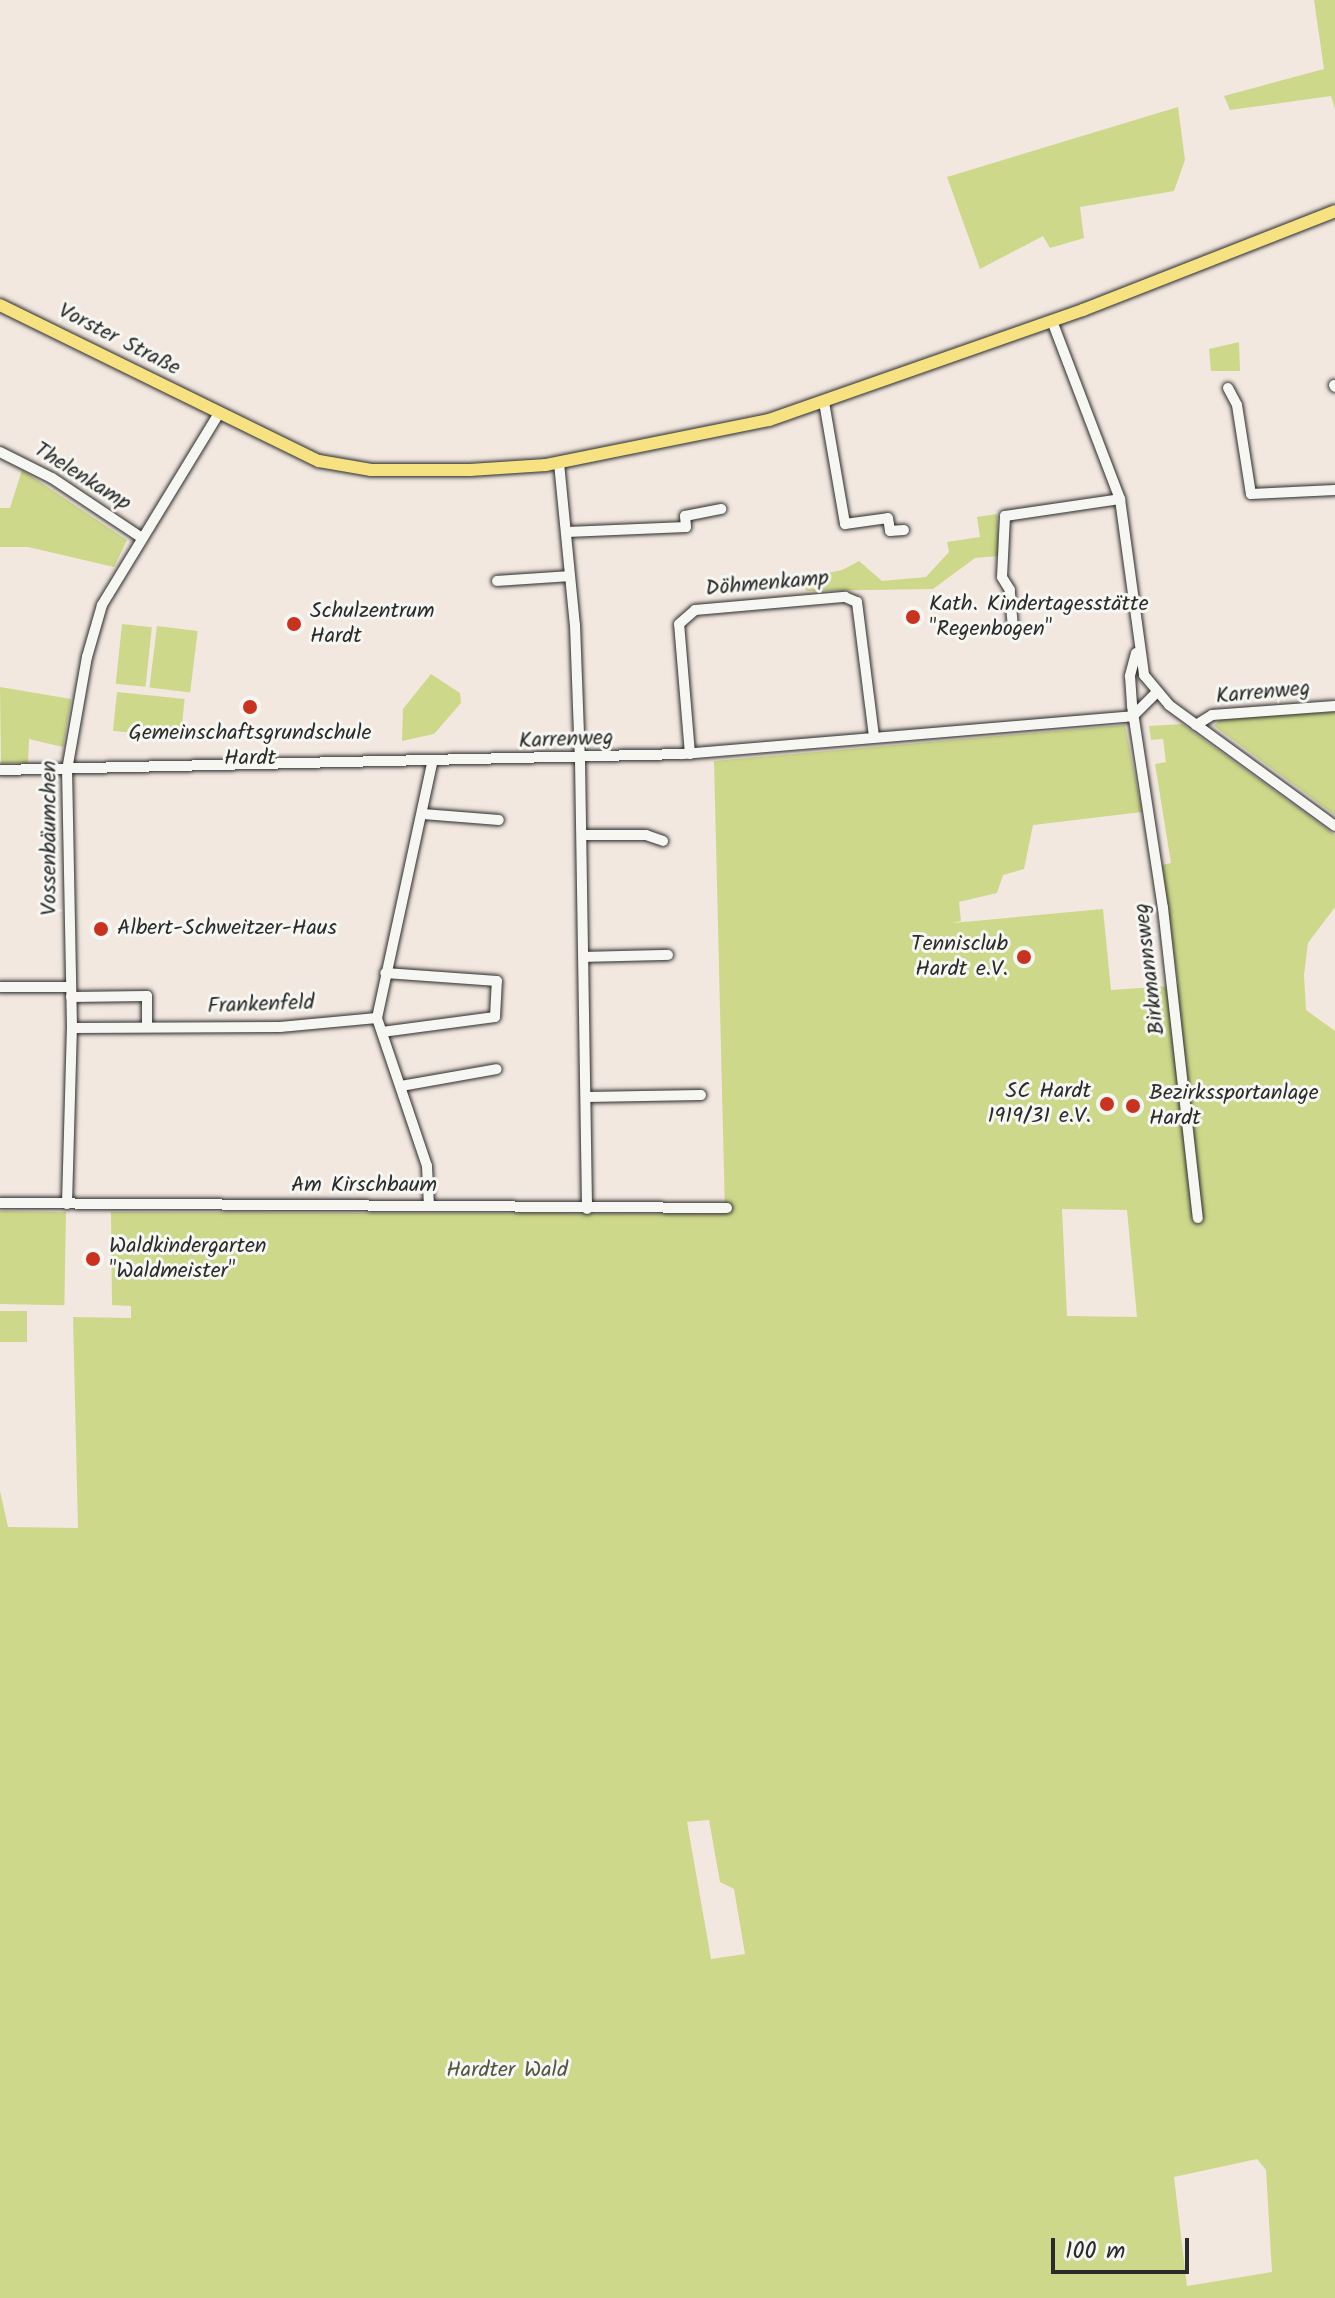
<!DOCTYPE html>
<html>
<head>
<meta charset="utf-8">
<style>
	body { margin:0 }
	#map { position:relative; width:1335px; height:2298px; overflow:hidden; background:#f2e8e0; font-family:Kalam,sans-serif }
	div>[style] { position:absolute }
	[style*='--x'] { left:calc(var(--x)*1px); top:calc(var(--y)*1px); width:calc(var(--w)*1px); rotate:calc(var(--a)*1deg) }
	.green>* { inset:0; background:#cdd88b; transform-origin:0 0 }
	.roads { filter:drop-shadow(0 0 2px #2b2b2b) drop-shadow(0 0 2px #2b2b2b) }
	.minor>* { height:10px; margin:-5px; padding:0 5px; transform-origin:5px; border-radius:5px; background:#f6f6f2 }
	.major>* { height:12px; margin:-6px; padding:0 6px; transform-origin:6px; border-radius:6px; background:#f7e281 }
	.dots>* { width:22px; height:22px; translate:-50% -50%; box-sizing:border-box; border:4px solid #f6f6f2; border-radius:50% }
	span { translate:-50% -50%; white-space:nowrap; text-align:center; line-height:1.15; -webkit-text-stroke:6px #f6f6f2; paint-order:stroke }
	.street-label { font-size:22px; color:#2b2b2b }
	.poi-label { font-size:22px; color:#2b2b2b }
	.left { translate:0 -50%; text-align:left }
	.right { translate:-100% -50%; text-align:right }
	.park-label { font-size:22px; color:#545643 }
	.scale { position:absolute; left:1051px; top:2238px; width:138px; height:36px; box-sizing:border-box; border:4px solid #2b2b2b; border-top:0; padding-left:10px; font-size:24px; line-height:28px; white-space:nowrap; color:#2b2b2b; -webkit-text-stroke:6px #f6f6f2; paint-order:stroke }
</style>
</head>
<body>
<div id="map">
	<div class="green">
		<div style="clip-path:polygon(1314px 0,1335px 0,1335px 109px,1331px 96px,1230px 110px,1224px 96px,1324px 69px)"></div>
		<div style="clip-path:polygon(1178px 107px,1185px 160px,1174px 191px,1080px 207px,1084px 238px,1050px 248px,1043px 236px,980px 269px,947px 177px)"></div>
		<div style="clip-path:polygon(1239px 342px,1240px 371px,1211px 371px,1209px 349px)"></div>
		<div style="clip-path:polygon(22px 470px,127px 540px,114px 567px,28px 547px,0 547px,0 508px,10px 508px)"></div>
		<div style="clip-path:polygon(997px 514px,999px 556px,975px 558px,933px 589px,806px 591px,803px 578px,842px 570px,859px 561px,882px 581px,926px 577px,949px 552px,947px 542px,980px 537px,977px 517px)"></div>
		<div style="left:122px;top:624px;width:30px;height:60px;rotate:6deg"></div>
		<div style="left:157px;top:626px;width:41px;height:62px;rotate:7deg"></div>
		<div style="clip-path:polygon(431px 674px,460px 693px,461px 703px,434px 734px,402px 741px,403px 709px)"></div>
		<div style="clip-path:polygon(0 687px,71px 699px,63px 747px,29px 739px,28px 763px,1px 763px)"></div>
		<div style="left:117px;top:692px;width:68px;height:39px;rotate:6deg"></div>
		<div style="clip-path:polygon(1335px 712px,1335px 815px,1214px 726px,1222px 718px)"></div>
		<div style="clip-path:polygon(evenodd,1182px 724px,1335px 835px,1335px 907px,1308px 943px,1304px 975px,1306px 1010px,1335px 1031px,1335px 2298px,0 2298px,0 1491px,8px 1527px,78px 1528px,73px 1317px,131px 1318px,131px 1306px,112px 1305px,111px 1212px,725px 1214px,714px 761px,1125px 725px,1142px 812px,1033px 825px,1024px 869px,1003px 875px,997px 893px,959px 902px,961px 921px,952px 923px,1103px 909px,1111px 990px,1170px 986px,1178px 984px,1162px 865px,1171px 863px,1155px 764px,1166px 762px,1163px 739px,1151px 740px,1149px 726px,1182px 724px,1062px 1209px,1127px 1210px,1137px 1317px,1067px 1316px,1062px 1209px,1182px 724px,709px 1820px,720px 1882px,734px 1889px,745px 1954px,711px 1959px,687px 1822px,709px 1820px,1182px 724px,1257px 2159px,1266px 2170px,1272px 2272px,1187px 2286px,1174px 2177px,1257px 2159px)"></div>
		<div style="left:0;top:1211px;width:66px;height:93px;rotate:1deg"></div>
		<div style="left:0;top:1311px;width:27px;height:31px"></div>
	</div>
	<div class="roads">
		<div class="minor">
			<div style="--x:1052;--y:321;--w:191;--a:69.1"></div>
			<div style="--x:1120;--y:499;--w:178;--a:82.2"></div>
			<div style="--x:1144;--y:675;--w:39;--a:50"></div>
			<div style="--x:1169;--y:705;--w:205;--a:36.1"></div>
			<div style="--x:1334;--y:385;--w:2;--a:63"></div>
			<div style="--x:1228;--y:388;--w:19;--a:62"></div>
			<div style="--x:1237;--y:405;--w:90;--a:81.1"></div>
			<div style="--x:1251;--y:494;--w:84;--a:-2.7"></div>
			<div style="--x:824;--y:402;--w:124;--a:80.2"></div>
			<div style="--x:845;--y:524;--w:43;--a:-7.9"></div>
			<div style="--x:888;--y:518;--w:13;--a:81"></div>
			<div style="--x:890;--y:531;--w:14;--a:-4"></div>
			<div style="--x:0;--y:452;--w:58;--a:26.6"></div>
			<div style="--x:52;--y:478;--w:108;--a:33.7"></div>
			<div style="--x:559;--y:463;--w:163;--a:84.4"></div>
			<div style="--x:575;--y:625;--w:135;--a:87.9"></div>
			<div style="--x:580;--y:760;--w:449;--a:89.1"></div>
			<div style="--x:567;--y:532;--w:119;--a:-2.4"></div>
			<div style="--x:686;--y:527;--w:11;--a:-95"></div>
			<div style="--x:685;--y:516;--w:37;--a:-11"></div>
			<div style="--x:497;--y:581;--w:73;--a:-3.9"></div>
			<div style="--x:1013;--y:628;--w:38;--a:-95"></div>
			<div style="--x:1010;--y:590;--w:15;--a:-122"></div>
			<div style="--x:1002;--y:577;--w:61;--a:-87.2"></div>
			<div style="--x:1005;--y:516;--w:116;--a:-8.4"></div>
			<div style="--x:1136;--y:653;--w:24;--a:105"></div>
			<div style="--x:1130;--y:676;--w:30;--a:86"></div>
			<div style="--x:1132;--y:706;--w:204;--a:81.3"></div>
			<div style="--x:1163;--y:908;--w:312;--a:83.6"></div>
			<div style="--x:1196;--y:725;--w:19;--a:-32"></div>
			<div style="--x:1212;--y:715;--w:123;--a:-4.2"></div>
			<div style="--x:690;--y:754;--w:130;--a:-94.8"></div>
			<div style="--x:679;--y:624;--w:21;--a:-41"></div>
			<div style="--x:695;--y:610;--w:151;--a:-5"></div>
			<div style="--x:845;--y:597;--w:13;--a:23"></div>
			<div style="--x:857;--y:602;--w:136;--a:82.8"></div>
			<div style="--x:0;--y:770;--w:682;--a:-1.34"></div>
			<div style="--x:682;--y:754;--w:453;--a:-4.8"></div>
			<div style="--x:1133;--y:716;--w:33;--a:-45"></div>
			<div style="--x:423;--y:814;--w:76;--a:4.5"></div>
			<div style="--x:583;--y:835;--w:63;--a:0"></div>
			<div style="--x:646;--y:835;--w:18;--a:19"></div>
			<div style="--x:585;--y:957;--w:83;--a:-1.4"></div>
			<div style="--x:0;--y:987;--w:70;--a:0"></div>
			<div style="--x:71;--y:997;--w:76;--a:-0.8"></div>
			<div style="--x:147;--y:996;--w:31;--a:90"></div>
			<div style="--x:72;--y:1028;--w:208;--a:-0.3"></div>
			<div style="--x:280;--y:1027;--w:97;--a:-5.3"></div>
			<div style="--x:382;--y:1032;--w:114;--a:-7.6"></div>
			<div style="--x:495;--y:1017;--w:36;--a:-87"></div>
			<div style="--x:497;--y:981;--w:112;--a:-175.9"></div>
			<div style="--x:401;--y:1086;--w:97;--a:-10"></div>
			<div style="--x:586;--y:1097;--w:115;--a:-1"></div>
			<div style="--x:0;--y:1203;--w:727;--a:0.39"></div>
			<div style="--x:67;--y:1204;--w:176;--a:-88.4"></div>
			<div style="--x:72;--y:1028;--w:258;--a:-91.1"></div>
			<div style="--x:67;--y:770;--w:115;--a:-80"></div>
			<div style="--x:87;--y:657;--w:54;--a:-73.9"></div>
			<div style="--x:102;--y:605;--w:225;--a:-58.6"></div>
			<div style="--x:429;--y:1206;--w:40;--a:-92.9"></div>
			<div style="--x:427;--y:1166;--w:156;--a:-108.7"></div>
			<div style="--x:377;--y:1018;--w:261;--a:-77.8"></div>
		</div>
		<div class="major">
			<div style="--x:0;--y:305;--w:355;--a:26.1"></div>
			<div style="--x:319;--y:461;--w:53;--a:9.8"></div>
			<div style="--x:371;--y:470;--w:99;--a:0"></div>
			<div style="--x:470;--y:470;--w:76;--a:-3.8"></div>
			<div style="--x:546;--y:465;--w:227;--a:-11.4"></div>
			<div style="--x:769;--y:420;--w:333;--a:-19.3"></div>
			<div style="--x:1083;--y:310;--w:271;--a:-21.4"></div>
		</div>
	</div>
	<div class="dots">
		<div style="left:913px;top:617px;background:#c8321e"></div>
		<div style="left:294px;top:624px;background:#c8321e"></div>
		<div style="left:250px;top:707px;background:#c8321e"></div>
		<div style="left:101px;top:929px;background:#c8321e"></div>
		<div style="left:1024px;top:957px;background:#c8321e"></div>
		<div style="left:1107px;top:1104px;background:#c8321e"></div>
		<div style="left:1133px;top:1106px;background:#c8321e"></div>
		<div style="left:93px;top:1259px;background:#c8321e"></div>
	</div>
	<div class="street-label">
		<span style="left:119px;top:340px;rotate:27deg">Vorster Straße</span>
		<span style="left:82px;top:477px;rotate:32deg">Thelenkamp</span>
		<span style="left:767px;top:584px;rotate:-5deg">Döhmenkamp</span>
		<span style="left:1263px;top:693px;rotate:-5deg">Karrenweg</span>
		<span style="left:566px;top:740px;rotate:-2deg">Karrenweg</span>
		<span style="left:50px;top:838px;rotate:-90deg">Vossenbäumchen</span>
		<span style="left:1150px;top:969px;rotate:-97deg">Birkmannsweg</span>
		<span style="left:261px;top:1005px;rotate:-2deg">Frankenfeld</span>
		<span style="left:364px;top:1186px">Am Kirschbaum</span>
	</div>
	<div class="poi-label">
		<span class="left" style="left:929px;top:617px">Kath. Kindertagesstätte<br>"Regenbogen"</span>
		<span class="left" style="left:310px;top:624px">Schulzentrum<br>Hardt</span>
		<span style="left:250px;top:746px">Gemeinschaftsgrundschule<br>Hardt</span>
		<span class="left" style="left:117px;top:929px">Albert-Schweitzer-Haus</span>
		<span class="right" style="left:1008px;top:957px">Tennisclub<br>Hardt e.V.</span>
		<span class="right" style="left:1091px;top:1104px">SC Hardt<br>1919/31 e.V.</span>
		<span class="left" style="left:1149px;top:1106px">Bezirkssportanlage<br>Hardt</span>
		<span class="left" style="left:109px;top:1259px">Waldkindergarten<br>"Waldmeister"</span>
	</div>
	<div class="park-label">
		<span style="left:507px;top:2071px">Hardter Wald</span>
	</div>
	<div class="scale">100 m</div>
</div>
</body>
</html>
